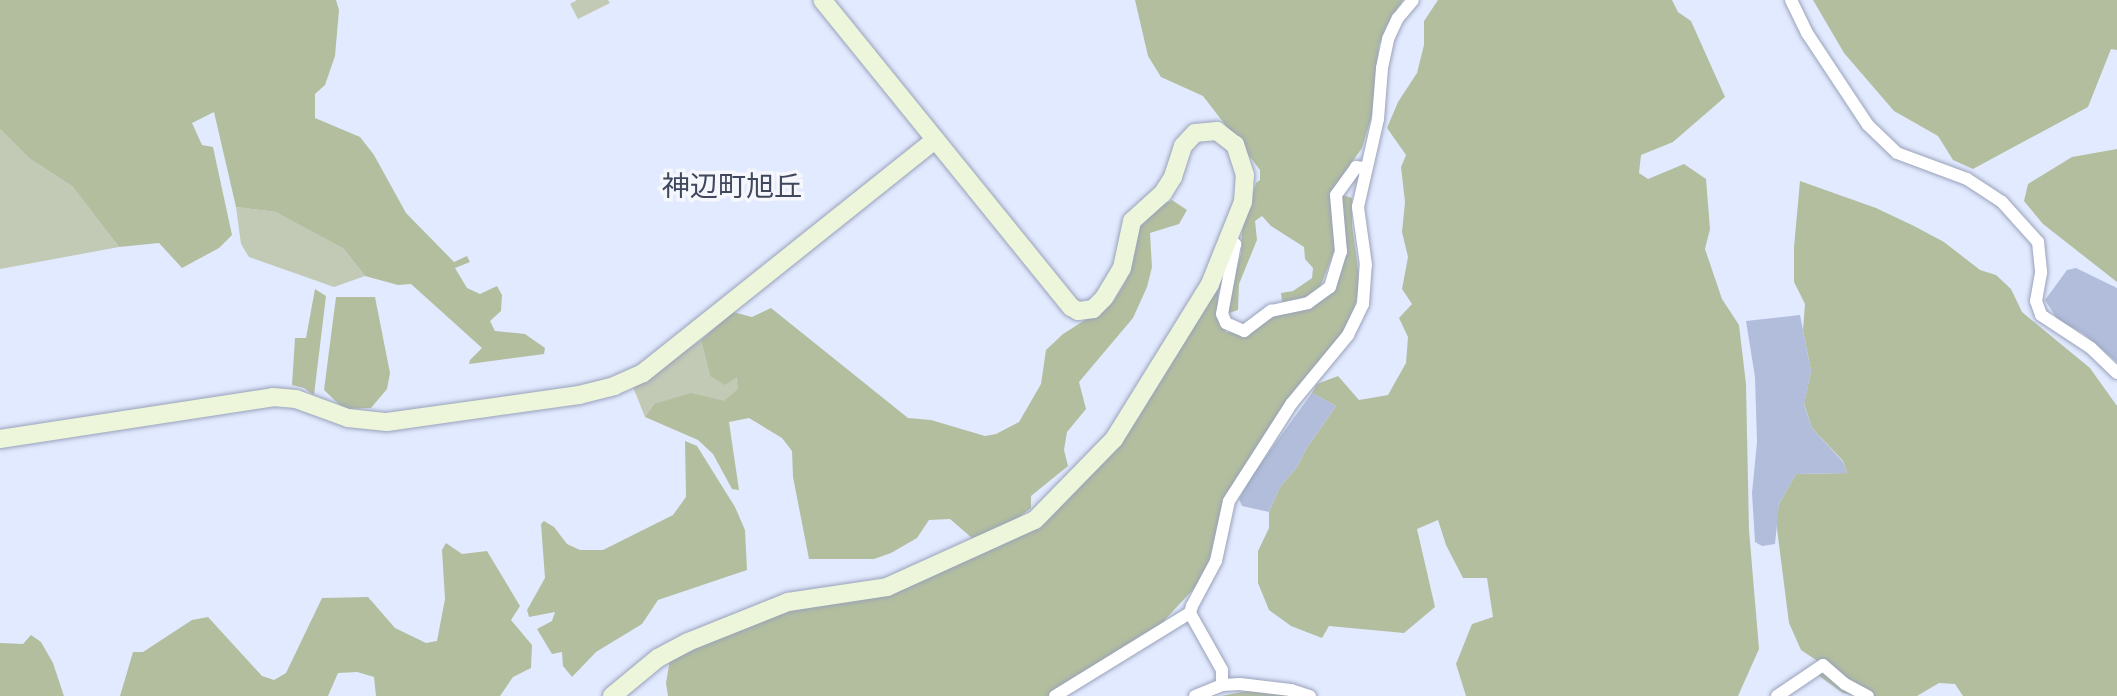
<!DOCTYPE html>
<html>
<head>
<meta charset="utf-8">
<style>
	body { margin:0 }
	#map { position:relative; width:2117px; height:696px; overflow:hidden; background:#e2eaff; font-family:"Work Sans","Noto Sans JP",sans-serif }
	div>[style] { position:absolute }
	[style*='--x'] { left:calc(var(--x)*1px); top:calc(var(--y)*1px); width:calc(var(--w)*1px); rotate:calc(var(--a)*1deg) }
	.green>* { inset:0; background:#c2c9b5 }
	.forest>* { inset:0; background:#b3be9f }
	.water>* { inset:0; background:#b2bddb }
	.roads { filter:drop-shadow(0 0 2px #99a2ba) drop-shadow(0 0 2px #99a2ba) }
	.street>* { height:12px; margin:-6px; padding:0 6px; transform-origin:6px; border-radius:6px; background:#fff }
	.secondary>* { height:18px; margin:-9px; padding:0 9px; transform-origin:9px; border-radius:9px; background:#edf6da }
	span { translate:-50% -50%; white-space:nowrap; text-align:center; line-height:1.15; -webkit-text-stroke:7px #f5f7fc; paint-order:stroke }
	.quarter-label { font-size:28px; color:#40485d }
</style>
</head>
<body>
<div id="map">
	<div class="green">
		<div style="clip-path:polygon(577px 0,608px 0,610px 3px,578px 19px,570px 4px)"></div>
		<div style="clip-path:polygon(0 129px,30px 159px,72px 186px,119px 247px,0 269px)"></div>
		<div style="clip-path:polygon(236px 207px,276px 212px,317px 231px,343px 248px,365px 276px,334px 287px,249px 257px,241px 244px)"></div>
		<div style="clip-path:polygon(701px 340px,710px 376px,737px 376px,739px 389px,724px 402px,654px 404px,645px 417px,633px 387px)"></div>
	</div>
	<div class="forest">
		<div style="clip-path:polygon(0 0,336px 0,339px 10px,335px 56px,325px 85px,315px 94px,315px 118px,360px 137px,374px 155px,406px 213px,454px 262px,467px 256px,470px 262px,455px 268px,467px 288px,480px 294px,497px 286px,502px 295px,501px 311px,490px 321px,495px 331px,525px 334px,545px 348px,544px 354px,469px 364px,470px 360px,482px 348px,411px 284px,398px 285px,365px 276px,343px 248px,276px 212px,236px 207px,214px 112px,192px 123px,202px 145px,213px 147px,232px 235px,219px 248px,182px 268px,159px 243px,119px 247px,72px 186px,30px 159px,0 129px)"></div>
		<div style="clip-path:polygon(1135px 0,1403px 0,1387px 25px,1379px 45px,1372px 115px,1362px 148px,1330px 193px,1335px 249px,1319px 290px,1306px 297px,1282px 302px,1281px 293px,1293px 291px,1312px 278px,1313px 268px,1305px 259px,1304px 247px,1271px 226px,1262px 216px,1255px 221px,1257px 240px,1239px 284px,1238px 310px,1229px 313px,1226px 303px,1229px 286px,1241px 254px,1242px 230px,1256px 183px,1260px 180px,1260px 170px,1203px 96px,1161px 77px,1148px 56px)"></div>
		<div style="clip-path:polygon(1438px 0,1672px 0,1678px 12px,1691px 21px,1725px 97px,1673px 142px,1641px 155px,1639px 173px,1648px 179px,1684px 164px,1706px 179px,1710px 229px,1705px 249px,1722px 299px,1739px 325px,1746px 384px,1749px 530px,1759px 649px,1738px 696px,1466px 696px,1456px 664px,1472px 624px,1493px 617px,1487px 578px,1463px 578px,1446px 545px,1438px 520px,1417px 529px,1435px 607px,1404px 633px,1329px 626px,1322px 638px,1291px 626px,1269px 610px,1258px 583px,1258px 551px,1269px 528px,1269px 512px,1280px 487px,1297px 467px,1306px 449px,1336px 406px,1312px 393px,1317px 384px,1338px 376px,1359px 400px,1388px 395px,1406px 363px,1408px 337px,1399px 318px,1412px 304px,1402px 289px,1408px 257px,1402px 232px,1405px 202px,1401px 167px,1406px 155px,1387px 128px,1398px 102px,1417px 73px,1424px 45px,1424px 21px)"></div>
		<div style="clip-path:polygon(1813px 0,2117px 0,2117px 50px,2111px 49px,2088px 107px,1973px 169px,1953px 160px,1938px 136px,1894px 111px,1844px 53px)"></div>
		<div style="clip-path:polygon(2117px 149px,2117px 282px,2043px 224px,2024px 201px,2028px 184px,2072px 157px)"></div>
		<div style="clip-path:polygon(1800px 181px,1876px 208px,1914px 226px,1944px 242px,1980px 270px,1996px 275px,2011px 289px,2022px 312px,2090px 368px,2117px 406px,2117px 696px,1963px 696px,1955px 684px,1939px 683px,1917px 696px,1858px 696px,1843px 693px,1819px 676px,1819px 662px,1801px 650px,1789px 623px,1776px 521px,1779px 504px,1796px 474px,1847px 473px,1843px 461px,1812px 428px,1804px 404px,1811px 371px,1803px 330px,1805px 304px,1794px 282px,1794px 247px)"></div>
		<div style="clip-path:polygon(1343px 195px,1352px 198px,1352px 225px,1360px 284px,1351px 323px,1225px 496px,1210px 562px,1200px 582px,1161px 624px,1051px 696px,668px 696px,666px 683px,670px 659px,788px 603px,886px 589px,1018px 531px,1078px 484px,1211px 290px,1218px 289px,1218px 317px,1226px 332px,1236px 333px,1270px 314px,1310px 305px,1347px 252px,1339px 203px)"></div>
		<div style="clip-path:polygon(1172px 200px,1187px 210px,1179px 224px,1150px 233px,1152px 267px,1147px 287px,1133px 318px,1079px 382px,1086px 409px,1067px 432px,1064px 450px,1068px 466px,1031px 496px,1031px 508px,1006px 527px,972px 538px,950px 519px,929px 520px,917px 538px,891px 553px,874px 559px,809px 559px,793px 477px,792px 451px,782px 438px,749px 418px,729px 422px,739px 490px,732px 489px,713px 454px,698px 440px,645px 417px,654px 404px,691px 393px,724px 401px,738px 389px,737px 377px,725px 385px,710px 376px,701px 340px,733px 312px,752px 317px,771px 308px,908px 418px,931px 420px,985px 436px,996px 434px,1019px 422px,1041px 384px,1046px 350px,1063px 334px,1113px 302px,1127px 279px,1127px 246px,1138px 218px)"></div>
		<div style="clip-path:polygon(315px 289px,326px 296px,314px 395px,304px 388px,292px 385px,295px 338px,306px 338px)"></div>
		<div style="clip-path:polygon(336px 297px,375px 297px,390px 373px,387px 389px,371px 408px,344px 409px,324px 390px)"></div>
		<div style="clip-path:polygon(685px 441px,697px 446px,735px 507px,745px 530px,747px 570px,658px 600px,642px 624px,596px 652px,572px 677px,563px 666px,562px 652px,552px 654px,537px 629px,552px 621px,555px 612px,529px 617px,527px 610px,545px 578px,541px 524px,544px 521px,554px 527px,567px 544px,580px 550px,603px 550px,673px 515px,686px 497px)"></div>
		<div style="clip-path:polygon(446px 543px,462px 554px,487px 551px,520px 606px,511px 620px,532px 645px,531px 668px,513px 677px,500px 696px,376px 696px,374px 677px,357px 672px,338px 673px,328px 696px,120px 696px,133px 652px,143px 652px,192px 620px,208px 617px,262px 676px,274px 680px,286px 673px,322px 598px,368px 597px,395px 628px,426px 643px,437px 641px,445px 599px,442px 550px)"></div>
		<div style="clip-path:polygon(31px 635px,41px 642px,53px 663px,64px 696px,0 696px,0 643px,23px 644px)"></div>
		<div style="clip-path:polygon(1252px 690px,1291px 696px,1221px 696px)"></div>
	</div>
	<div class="water">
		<div style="clip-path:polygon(2076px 268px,2117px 288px,2117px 362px,2083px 333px,2058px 320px,2045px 300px,2067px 270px)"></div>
		<div style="clip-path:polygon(1800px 315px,1811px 371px,1804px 405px,1812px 428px,1843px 462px,1847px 473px,1796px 474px,1779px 504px,1775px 544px,1762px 546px,1755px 542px,1752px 493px,1757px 442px,1755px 377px,1746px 321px)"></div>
		<div style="clip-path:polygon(1312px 393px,1336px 406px,1306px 449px,1297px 467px,1280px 487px,1269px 512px,1242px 506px,1239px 499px,1251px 477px)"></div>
	</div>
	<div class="roads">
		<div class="street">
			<div style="--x:1791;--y:0;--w:37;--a:64"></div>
			<div style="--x:1807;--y:33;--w:110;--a:56.5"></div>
			<div style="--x:1868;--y:125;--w:40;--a:44"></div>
			<div style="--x:1897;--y:153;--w:75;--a:20.4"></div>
			<div style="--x:1967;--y:179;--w:42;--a:33.3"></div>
			<div style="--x:2002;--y:202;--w:54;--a:48"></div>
			<div style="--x:2038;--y:242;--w:31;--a:84"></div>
			<div style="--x:2041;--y:273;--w:28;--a:100"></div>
			<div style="--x:2036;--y:301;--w:15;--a:70"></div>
			<div style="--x:2041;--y:315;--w:60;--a:33.4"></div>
			<div style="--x:2091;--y:348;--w:36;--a:44"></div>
			<div style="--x:1228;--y:239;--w:9;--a:36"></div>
			<div style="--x:1235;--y:244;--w:71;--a:100.5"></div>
			<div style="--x:1222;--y:314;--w:10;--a:66"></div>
			<div style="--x:1226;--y:323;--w:20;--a:24"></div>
			<div style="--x:1244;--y:331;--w:34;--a:-37"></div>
			<div style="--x:1271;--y:311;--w:38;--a:-12"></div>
			<div style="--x:1308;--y:303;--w:27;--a:-36"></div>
			<div style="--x:1330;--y:287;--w:37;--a:-73"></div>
			<div style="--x:1341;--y:252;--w:57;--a:-95"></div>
			<div style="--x:1336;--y:195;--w:34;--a:-54"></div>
			<div style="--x:1356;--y:167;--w:9;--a:6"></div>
			<div style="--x:1222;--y:685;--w:15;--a:-90"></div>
			<div style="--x:1222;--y:670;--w:65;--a:-119.3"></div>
			<div style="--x:1190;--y:613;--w:7;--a:-74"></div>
			<div style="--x:1192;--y:606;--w:51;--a:-61.9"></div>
			<div style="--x:1216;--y:561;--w:61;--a:-77.8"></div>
			<div style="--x:1229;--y:501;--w:117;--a:-57.3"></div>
			<div style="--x:1292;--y:403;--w:88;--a:-50.5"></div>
			<div style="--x:1348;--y:335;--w:34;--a:-64"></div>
			<div style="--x:1363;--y:304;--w:39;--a:-86"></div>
			<div style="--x:1366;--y:265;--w:59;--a:-97.9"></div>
			<div style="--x:1358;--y:207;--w:90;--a:-77.2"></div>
			<div style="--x:1378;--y:119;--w:51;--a:-85.5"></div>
			<div style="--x:1382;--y:68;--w:30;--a:-78"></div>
			<div style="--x:1388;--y:39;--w:23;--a:-65"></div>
			<div style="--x:1398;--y:18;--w:23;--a:-50"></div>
			<div style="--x:1055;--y:696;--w:158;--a:-31.6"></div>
			<div style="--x:1195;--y:696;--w:29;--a:-22"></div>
			<div style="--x:1222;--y:685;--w:18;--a:-3"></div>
			<div style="--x:1240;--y:684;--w:51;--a:6.7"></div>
			<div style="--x:1291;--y:690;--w:20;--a:18"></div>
			<div style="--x:1777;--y:696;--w:55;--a:-34"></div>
			<div style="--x:1823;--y:665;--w:29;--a:41"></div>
			<div style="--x:1845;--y:684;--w:26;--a:28"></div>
		</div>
		<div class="secondary">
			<div style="--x:0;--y:439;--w:276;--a:-8.7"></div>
			<div style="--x:273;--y:397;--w:23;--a:5"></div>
			<div style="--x:296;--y:399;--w:55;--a:20.1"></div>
			<div style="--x:348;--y:418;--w:39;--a:6"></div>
			<div style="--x:387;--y:422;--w:194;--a:-8"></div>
			<div style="--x:579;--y:395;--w:36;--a:-14"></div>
			<div style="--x:614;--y:386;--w:32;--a:-24"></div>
			<div style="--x:643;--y:373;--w:374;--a:-38.6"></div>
			<div style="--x:612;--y:696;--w:60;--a:-39.6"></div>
			<div style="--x:658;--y:658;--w:34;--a:-28"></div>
			<div style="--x:688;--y:642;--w:108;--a:-21.8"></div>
			<div style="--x:788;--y:602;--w:100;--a:-8.6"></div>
			<div style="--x:887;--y:587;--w:162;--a:-24.4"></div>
			<div style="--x:1035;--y:520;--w:113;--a:-45.7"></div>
			<div style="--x:1114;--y:439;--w:182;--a:-58.2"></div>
			<div style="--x:1210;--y:284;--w:88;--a:-68.1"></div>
			<div style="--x:1243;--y:202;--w:27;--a:-86"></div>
			<div style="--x:1245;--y:175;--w:32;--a:-108"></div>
			<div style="--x:1235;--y:145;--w:23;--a:-142"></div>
			<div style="--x:1217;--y:131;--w:22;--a:175"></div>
			<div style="--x:1195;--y:133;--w:18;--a:133"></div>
			<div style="--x:1183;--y:146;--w:33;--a:108"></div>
			<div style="--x:1173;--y:177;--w:19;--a:122"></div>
			<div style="--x:1163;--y:193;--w:42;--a:137.9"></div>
			<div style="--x:1132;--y:221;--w:48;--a:102"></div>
			<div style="--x:1122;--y:268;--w:35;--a:121"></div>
			<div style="--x:1104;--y:298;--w:16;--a:135"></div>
			<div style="--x:1093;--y:309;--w:15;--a:172"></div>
			<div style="--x:1078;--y:311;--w:8;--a:-150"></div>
			<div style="--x:1071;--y:307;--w:395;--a:-129"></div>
		</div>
	</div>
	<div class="quarter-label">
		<span style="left:732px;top:187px">神辺町旭丘</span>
	</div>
</div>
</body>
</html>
